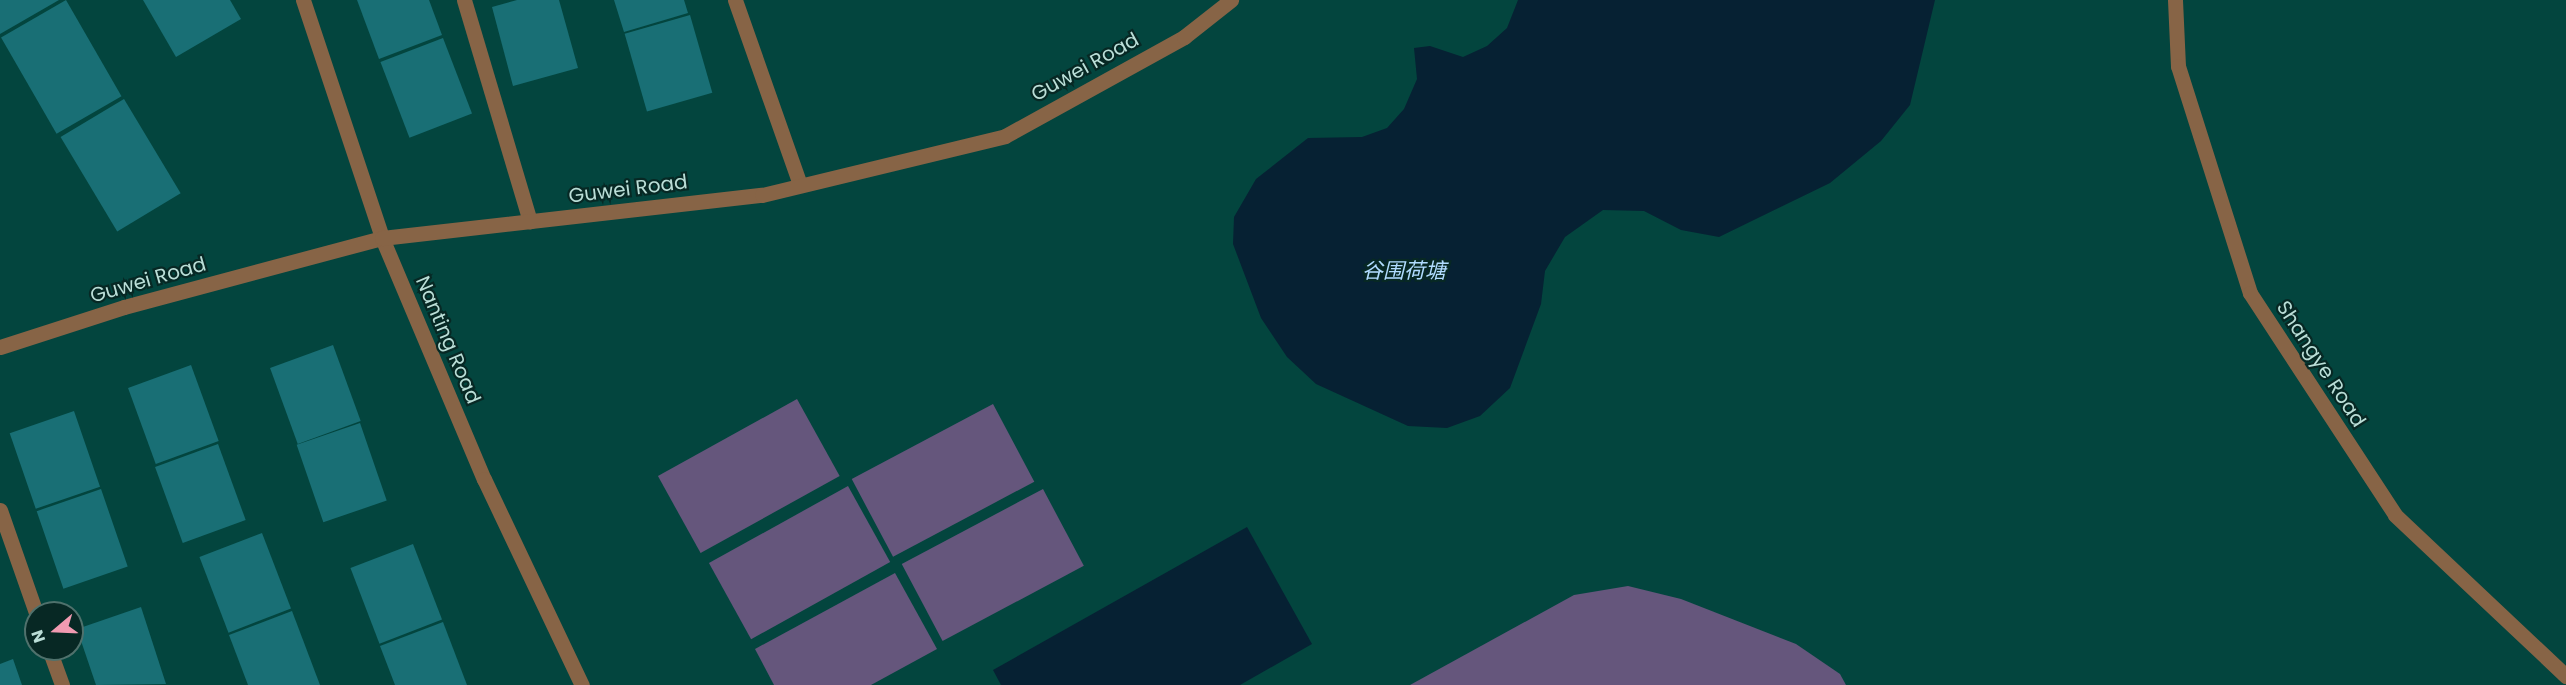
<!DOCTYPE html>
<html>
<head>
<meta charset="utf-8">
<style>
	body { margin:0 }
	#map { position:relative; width:2566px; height:685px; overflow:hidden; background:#03453e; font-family:Poppins,"Noto Sans SC",sans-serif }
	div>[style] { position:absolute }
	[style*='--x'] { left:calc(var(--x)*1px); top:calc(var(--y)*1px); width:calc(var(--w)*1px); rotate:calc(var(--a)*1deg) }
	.green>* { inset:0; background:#65567c; transform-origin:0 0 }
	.water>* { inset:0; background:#062133 }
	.building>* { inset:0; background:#196f75; transform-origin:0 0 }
	.minor>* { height:15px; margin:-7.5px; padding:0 7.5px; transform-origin:7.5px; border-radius:7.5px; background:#876446 }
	span { translate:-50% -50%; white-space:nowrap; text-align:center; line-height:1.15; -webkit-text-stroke:4.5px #072824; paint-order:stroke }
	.street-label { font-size:20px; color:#baded7 }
	.water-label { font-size:21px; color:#b1dcff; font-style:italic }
	.north { position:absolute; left:24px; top:601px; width:60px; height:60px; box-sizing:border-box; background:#072824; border:2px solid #4f716c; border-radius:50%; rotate:251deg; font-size:16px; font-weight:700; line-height:24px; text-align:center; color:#baded7 }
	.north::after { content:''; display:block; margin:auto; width:21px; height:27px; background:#f19ab1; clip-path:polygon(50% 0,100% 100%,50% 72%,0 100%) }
</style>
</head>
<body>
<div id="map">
	<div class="green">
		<div style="left:797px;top:399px;width:88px;height:159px;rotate:61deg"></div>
		<div style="left:993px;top:404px;width:88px;height:160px;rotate:62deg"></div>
		<div style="left:848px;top:486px;width:87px;height:159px;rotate:61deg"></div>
		<div style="left:1043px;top:489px;width:87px;height:160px;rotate:62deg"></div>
		<div style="clip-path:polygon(895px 573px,937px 649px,871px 685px,774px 685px,755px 649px)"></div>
		<div style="clip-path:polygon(1628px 586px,1681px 599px,1796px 644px,1840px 674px,1846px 685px,1410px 685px,1574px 595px)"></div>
	</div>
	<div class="water">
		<div style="clip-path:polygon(1518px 0,1935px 0,1910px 105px,1881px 141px,1830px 183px,1719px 237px,1681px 230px,1644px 211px,1603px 210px,1565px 237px,1545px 271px,1541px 304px,1510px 388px,1480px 416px,1447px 428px,1408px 426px,1316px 384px,1287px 357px,1261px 318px,1233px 244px,1234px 217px,1256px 179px,1308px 138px,1362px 137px,1387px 128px,1404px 109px,1417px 79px,1414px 48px,1430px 46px,1463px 57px,1487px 46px,1507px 28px)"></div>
		<div style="clip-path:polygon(1247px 527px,1312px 644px,1240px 685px,1001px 685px,993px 670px)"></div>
	</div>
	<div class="building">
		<div style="clip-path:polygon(0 0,59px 0,0 34px)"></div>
		<div style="left:66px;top:0;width:111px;height:75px;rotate:60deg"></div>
		<div style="clip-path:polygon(143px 0,230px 0,241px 19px,176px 57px)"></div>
		<div style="clip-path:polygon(357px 0,429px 0,442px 35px,379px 59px)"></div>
		<div style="clip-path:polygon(517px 0,559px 0,578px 68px,513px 86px,492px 7px)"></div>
		<div style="clip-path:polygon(614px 0,684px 0,688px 13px,624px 32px)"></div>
		<div style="left:690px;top:15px;width:81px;height:68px;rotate:74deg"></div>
		<div style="left:443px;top:38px;width:81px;height:67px;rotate:69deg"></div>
		<div style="left:124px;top:99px;width:110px;height:74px;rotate:59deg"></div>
		<div style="left:333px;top:345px;width:81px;height:67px;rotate:70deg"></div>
		<div style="left:191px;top:365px;width:81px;height:67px;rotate:70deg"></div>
		<div style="left:74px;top:411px;width:80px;height:68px;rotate:71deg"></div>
		<div style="left:360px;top:423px;width:82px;height:67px;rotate:71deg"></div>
		<div style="left:218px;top:444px;width:81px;height:67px;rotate:70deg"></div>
		<div style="left:101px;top:489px;width:82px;height:68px;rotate:71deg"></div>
		<div style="left:262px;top:533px;width:81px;height:67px;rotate:69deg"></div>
		<div style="left:413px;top:544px;width:81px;height:67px;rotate:69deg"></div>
		<div style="clip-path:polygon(141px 607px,166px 684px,96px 685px,77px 629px)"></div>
		<div style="clip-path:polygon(292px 611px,320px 685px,248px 685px,229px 635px)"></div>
		<div style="clip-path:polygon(443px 622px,467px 685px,395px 685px,380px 646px)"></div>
		<div style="clip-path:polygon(13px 659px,22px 685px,0 685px,0 664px)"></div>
	</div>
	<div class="minor">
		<div style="--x:303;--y:0;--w:251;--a:71.6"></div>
		<div style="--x:382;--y:238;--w:262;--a:67.1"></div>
		<div style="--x:484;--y:479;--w:228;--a:64.6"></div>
		<div style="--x:464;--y:0;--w:231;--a:73.4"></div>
		<div style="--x:735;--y:0;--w:196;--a:70.6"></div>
		<div style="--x:2175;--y:0;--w:66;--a:87.4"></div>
		<div style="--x:2178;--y:66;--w:238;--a:72.4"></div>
		<div style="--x:2250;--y:293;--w:265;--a:56.8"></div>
		<div style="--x:2395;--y:515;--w:235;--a:43.3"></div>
		<div style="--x:0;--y:347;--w:130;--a:-17.9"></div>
		<div style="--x:124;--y:307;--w:267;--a:-15"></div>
		<div style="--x:382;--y:238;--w:382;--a:-6.5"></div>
		<div style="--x:762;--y:195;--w:250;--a:-13.6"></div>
		<div style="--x:1005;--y:136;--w:205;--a:-28.9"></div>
		<div style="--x:1184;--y:37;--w:60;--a:-38.2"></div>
		<div style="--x:0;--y:510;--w:109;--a:70.7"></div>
		<div style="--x:49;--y:649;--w:38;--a:70"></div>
	</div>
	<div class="street-label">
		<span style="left:1085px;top:67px;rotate:-29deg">Guwei Road</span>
		<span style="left:628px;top:189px;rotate:-7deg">Guwei Road</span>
		<span style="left:148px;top:280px;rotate:-16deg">Guwei Road</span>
		<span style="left:448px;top:340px;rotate:67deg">Nanting Road</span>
		<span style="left:2321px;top:364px;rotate:57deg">Shangye Road</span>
	</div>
	<div class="water-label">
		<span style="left:1404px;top:271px">谷围荷塘</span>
	</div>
	<div class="north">N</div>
</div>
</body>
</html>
